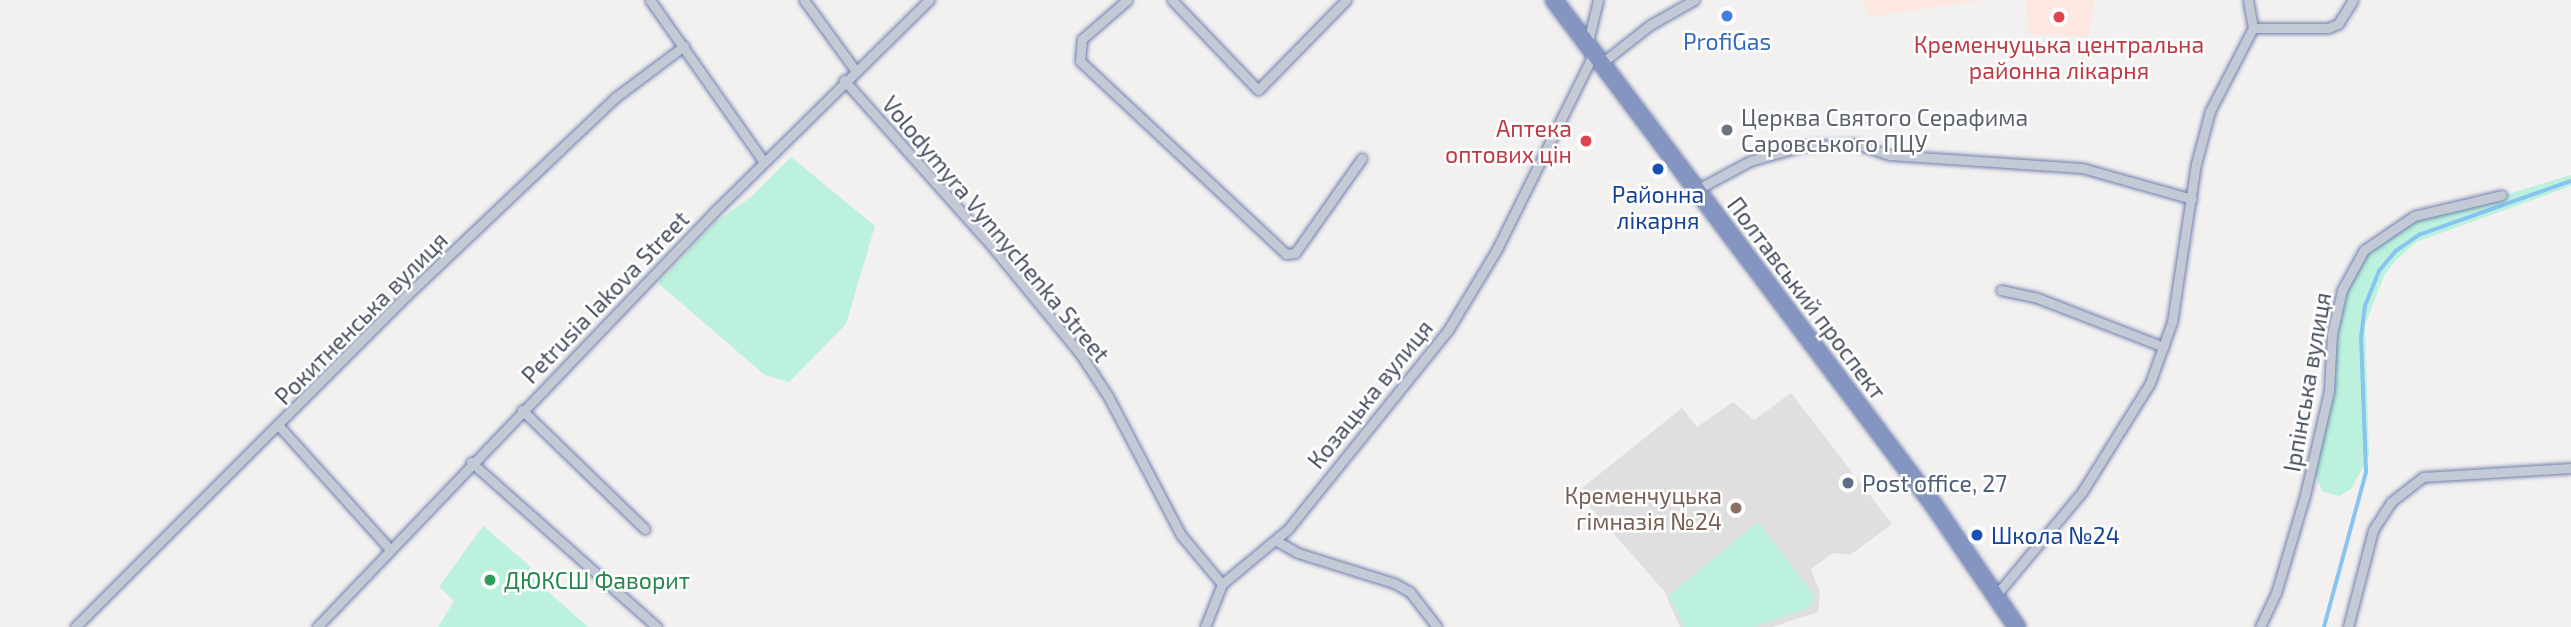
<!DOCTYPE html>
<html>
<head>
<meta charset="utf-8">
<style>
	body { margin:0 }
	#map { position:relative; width:2571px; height:627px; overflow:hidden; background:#f3f0f0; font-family:"Exo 2",sans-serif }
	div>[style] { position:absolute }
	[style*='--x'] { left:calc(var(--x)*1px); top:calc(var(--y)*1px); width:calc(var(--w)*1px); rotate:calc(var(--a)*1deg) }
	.education>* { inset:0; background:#e1dedf }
	.medical>* { inset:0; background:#fce8e0 }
	.green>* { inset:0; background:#bcf2dd }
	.stream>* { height:3.5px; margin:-1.75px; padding:0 1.75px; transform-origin:1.75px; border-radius:1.75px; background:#87c4f1 }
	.roads { filter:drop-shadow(0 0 2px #7080ad) drop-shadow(0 0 2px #7080ad) }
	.street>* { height:9px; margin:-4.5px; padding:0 4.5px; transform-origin:4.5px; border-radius:4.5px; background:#c3c9d5 }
	.highway>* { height:16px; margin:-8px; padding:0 8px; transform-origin:8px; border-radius:8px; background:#8595c1 }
	.dots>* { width:19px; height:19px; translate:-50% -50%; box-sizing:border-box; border:4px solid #fff; border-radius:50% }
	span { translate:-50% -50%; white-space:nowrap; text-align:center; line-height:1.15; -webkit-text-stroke:5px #fff; paint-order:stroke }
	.shop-label { font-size:23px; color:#366cbe }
	.health-label { font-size:23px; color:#be3a42 }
	.right { translate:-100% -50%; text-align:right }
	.worship-label { font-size:23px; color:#5b616d }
	.left { translate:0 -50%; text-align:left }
	.transit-label { font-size:23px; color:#164399 }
	.street-label { font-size:23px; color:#474e5f }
	.service-label { font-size:23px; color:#4e5e75 }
	.education-label { font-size:23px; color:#785e54 }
	.leisure-label { font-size:23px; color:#27864d }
</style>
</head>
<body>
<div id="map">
	<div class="education">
		<div style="clip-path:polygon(1791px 393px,1892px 524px,1850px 555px,1833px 553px,1811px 569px,1820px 593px,1818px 612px,1772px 627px,1680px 627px,1664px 591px,1577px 492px,1682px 408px,1697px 427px,1733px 402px,1754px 420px)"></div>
	</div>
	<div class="medical">
		<div style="clip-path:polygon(1862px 0,1982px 0,1870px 17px)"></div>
		<div style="clip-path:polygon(2026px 0,2094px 0,2089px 37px,2028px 34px)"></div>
	</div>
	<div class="green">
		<div style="clip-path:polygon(791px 157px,875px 226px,846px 324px,789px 382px,765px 375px,658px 283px,716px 222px,752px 196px)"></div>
		<div style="clip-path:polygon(2571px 175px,2571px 186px,2416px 242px,2395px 261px,2384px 276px,2365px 325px,2369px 456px,2351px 489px,2339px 496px,2322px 491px,2314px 471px,2333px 391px,2335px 348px,2346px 293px,2368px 252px,2386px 236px,2420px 220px)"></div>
		<div style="clip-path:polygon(1758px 522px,1816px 597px,1809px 608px,1753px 627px,1684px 627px,1669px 595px)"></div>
		<div style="clip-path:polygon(483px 526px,531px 567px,527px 573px,588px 627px,438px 627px,454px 601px,439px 587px)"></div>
	</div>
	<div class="stream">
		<div style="--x:2324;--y:627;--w:161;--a:-74.8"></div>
		<div style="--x:2366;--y:472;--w:134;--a:-92.1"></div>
		<div style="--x:2361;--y:338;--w:32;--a:-83"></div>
		<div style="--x:2365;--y:306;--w:38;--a:-68"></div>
		<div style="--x:2379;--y:271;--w:26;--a:-50"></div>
		<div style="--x:2396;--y:251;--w:28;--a:-35"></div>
		<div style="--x:2419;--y:235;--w:161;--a:-19.6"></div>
	</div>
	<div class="roads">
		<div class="street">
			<div style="--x:650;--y:0;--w:198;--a:54.9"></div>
			<div style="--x:804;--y:0;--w:87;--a:53.9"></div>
			<div style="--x:1127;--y:0;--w:60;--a:139.1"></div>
			<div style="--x:1082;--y:39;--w:22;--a:95"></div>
			<div style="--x:1080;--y:61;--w:282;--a:43.1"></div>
			<div style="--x:1286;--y:254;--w:9;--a:-6"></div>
			<div style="--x:1295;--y:253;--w:116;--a:-54.8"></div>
			<div style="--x:1172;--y:0;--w:124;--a:46.3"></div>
			<div style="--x:1258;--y:90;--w:126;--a:-45.6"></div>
			<div style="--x:2248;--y:0;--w:28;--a:80"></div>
			<div style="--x:2253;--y:28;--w:75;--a:0"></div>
			<div style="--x:2328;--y:28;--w:11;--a:-22"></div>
			<div style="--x:2338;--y:24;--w:28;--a:-58"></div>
			<div style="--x:1588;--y:42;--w:43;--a:-76.6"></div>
			<div style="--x:1603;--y:62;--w:60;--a:-38.2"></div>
			<div style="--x:1650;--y:25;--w:51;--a:-29.6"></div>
			<div style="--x:844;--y:80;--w:212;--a:48.3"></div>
			<div style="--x:985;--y:238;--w:151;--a:50.6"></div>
			<div style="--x:1081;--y:355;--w:49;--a:56.6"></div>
			<div style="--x:1108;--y:396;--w:157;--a:62.3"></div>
			<div style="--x:1181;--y:535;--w:64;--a:50.1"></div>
			<div style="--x:1698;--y:189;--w:59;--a:-28.3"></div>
			<div style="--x:1750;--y:161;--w:55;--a:-15.8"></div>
			<div style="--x:1803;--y:146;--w:53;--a:-2.2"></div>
			<div style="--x:1856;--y:144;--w:36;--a:18"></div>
			<div style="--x:1890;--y:155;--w:192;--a:3.9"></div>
			<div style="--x:2082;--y:168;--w:114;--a:15.7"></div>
			<div style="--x:2001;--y:290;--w:35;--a:12"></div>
			<div style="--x:2035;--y:297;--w:138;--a:21.2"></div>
			<div style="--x:522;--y:410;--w:171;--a:44.1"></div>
			<div style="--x:279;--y:426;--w:164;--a:48"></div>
			<div style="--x:471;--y:462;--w:249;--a:41.6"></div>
			<div style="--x:1277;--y:541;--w:24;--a:30"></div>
			<div style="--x:1298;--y:553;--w:101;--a:17.4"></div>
			<div style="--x:1394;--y:583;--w:18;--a:29"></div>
			<div style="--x:1410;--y:592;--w:44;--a:52.4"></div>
			<div style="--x:1997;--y:594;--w:133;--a:-50.2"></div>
			<div style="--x:2082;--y:492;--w:128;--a:-58"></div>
			<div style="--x:2150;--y:383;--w:65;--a:-70.2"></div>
			<div style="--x:2172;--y:322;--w:160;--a:-81.4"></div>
			<div style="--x:2196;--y:164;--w:55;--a:-75.2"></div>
			<div style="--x:2210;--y:111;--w:93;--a:-62.6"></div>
			<div style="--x:75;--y:627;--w:467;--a:-45"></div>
			<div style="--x:405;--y:297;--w:291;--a:-43.5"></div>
			<div style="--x:616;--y:97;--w:85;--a:-36.9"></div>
			<div style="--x:317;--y:627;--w:576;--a:-46.27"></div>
			<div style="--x:715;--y:211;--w:301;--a:-44.6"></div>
			<div style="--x:1205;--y:627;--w:46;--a:-68.4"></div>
			<div style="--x:1222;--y:584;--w:86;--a:-39.8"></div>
			<div style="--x:1288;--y:529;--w:255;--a:-51.2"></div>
			<div style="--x:1448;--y:330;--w:95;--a:-58.8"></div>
			<div style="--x:1497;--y:249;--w:219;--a:-63.7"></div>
			<div style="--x:2260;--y:627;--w:38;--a:-65"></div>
			<div style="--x:2276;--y:593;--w:102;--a:-73.5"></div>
			<div style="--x:2305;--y:495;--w:107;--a:-77"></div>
			<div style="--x:2329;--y:391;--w:57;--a:-87"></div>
			<div style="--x:2332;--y:334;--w:45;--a:-77.2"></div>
			<div style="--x:2342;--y:290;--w:46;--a:-61.2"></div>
			<div style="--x:2364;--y:250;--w:60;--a:-34.2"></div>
			<div style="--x:2414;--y:216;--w:90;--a:-13.4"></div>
			<div style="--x:2348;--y:627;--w:100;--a:-75.5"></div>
			<div style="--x:2373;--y:530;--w:33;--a:-57"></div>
			<div style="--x:2391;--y:502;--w:41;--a:-38"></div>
			<div style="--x:2423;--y:477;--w:148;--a:-3.5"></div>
		</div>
		<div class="highway">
			<div style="--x:1554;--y:0;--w:631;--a:53.06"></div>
			<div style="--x:1933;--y:504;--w:149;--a:55.7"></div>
		</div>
	</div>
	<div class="dots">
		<div style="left:1727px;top:16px;background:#3f7fe0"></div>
		<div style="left:2059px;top:17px;background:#e0444e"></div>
		<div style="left:1727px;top:130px;background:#6b7280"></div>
		<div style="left:1586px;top:141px;background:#e0444e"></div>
		<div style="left:1658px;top:169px;background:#1a4fb4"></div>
		<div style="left:1848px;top:483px;background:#5c6f8a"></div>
		<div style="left:1736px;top:508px;background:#8d6e63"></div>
		<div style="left:1977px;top:535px;background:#1a4fb4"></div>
		<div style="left:490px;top:580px;background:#2e9e5b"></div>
	</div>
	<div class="shop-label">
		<span style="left:1727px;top:41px">ProfiGas</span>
	</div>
	<div class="health-label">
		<span style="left:2059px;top:57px">Кременчуцька центральна<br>районна лікарня</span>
		<span class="right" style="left:1572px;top:141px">Аптека<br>оптових цін</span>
	</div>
	<div class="worship-label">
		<span class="left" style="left:1741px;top:130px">Церква Святого Серафима<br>Саровського ПЦУ</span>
	</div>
	<div class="transit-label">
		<span style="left:1658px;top:207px">Районна<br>лікарня</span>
		<span class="left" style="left:1991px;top:535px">Школа №24</span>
	</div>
	<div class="street-label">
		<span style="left:996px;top:229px;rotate:50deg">Volodymyra Vynnychenka Street</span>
		<span style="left:605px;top:297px;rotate:-46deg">Petrusia Iakova Street</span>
		<span style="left:1807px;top:298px;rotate:53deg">Полтавський проспект</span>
		<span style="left:361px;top:318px;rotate:-45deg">Рокитненська вулиця</span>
		<span style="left:2307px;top:382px;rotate:-80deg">Ірпінська вулиця</span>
		<span style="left:1370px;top:394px;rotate:-51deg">Козацька вулиця</span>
	</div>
	<div class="service-label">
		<span class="left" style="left:1862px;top:483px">Post office, 27</span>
	</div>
	<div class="education-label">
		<span class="right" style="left:1722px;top:508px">Кременчуцька<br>гімназія №24</span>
	</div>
	<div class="leisure-label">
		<span class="left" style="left:504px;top:580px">ДЮКСШ Фаворит</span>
	</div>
</div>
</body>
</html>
